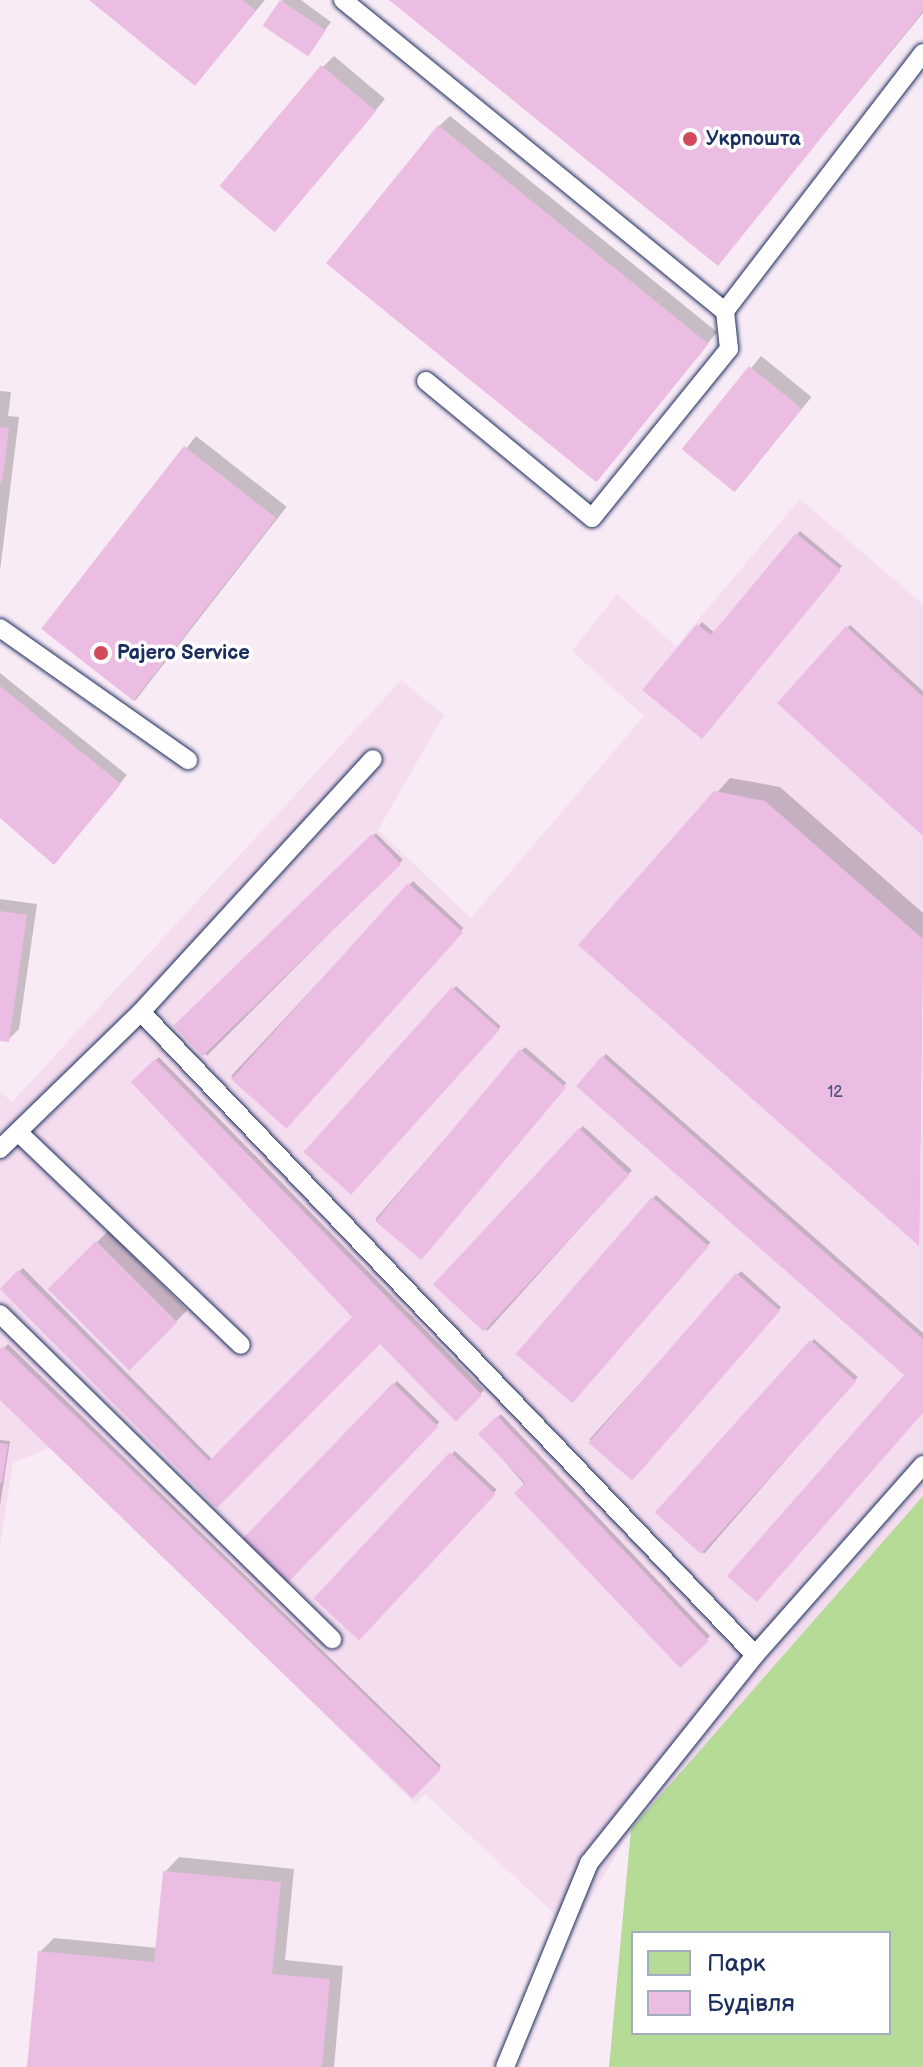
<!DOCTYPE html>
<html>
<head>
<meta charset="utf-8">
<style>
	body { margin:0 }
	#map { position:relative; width:923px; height:2067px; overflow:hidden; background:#f9ebf6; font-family:"Balsamiq Sans",sans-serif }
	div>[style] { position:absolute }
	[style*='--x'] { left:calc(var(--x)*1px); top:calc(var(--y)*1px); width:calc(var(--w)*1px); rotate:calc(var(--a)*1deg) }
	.built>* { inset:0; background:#f5ddf0 }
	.green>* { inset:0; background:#b5db97 }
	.shadow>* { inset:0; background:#0003; transform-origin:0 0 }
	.building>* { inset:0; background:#ebbde2; transform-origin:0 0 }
	.roads { filter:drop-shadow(0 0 2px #1b2f5e) drop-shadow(0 0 2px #1b2f5e) }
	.lane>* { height:18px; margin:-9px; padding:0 9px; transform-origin:9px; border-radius:9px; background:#fff }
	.dots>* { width:22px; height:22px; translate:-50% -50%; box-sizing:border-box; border:4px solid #fff; border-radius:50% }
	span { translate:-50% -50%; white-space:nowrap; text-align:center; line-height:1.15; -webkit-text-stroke:7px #fff; paint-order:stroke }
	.number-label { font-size:16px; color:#4f527f }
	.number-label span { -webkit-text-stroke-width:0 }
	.poi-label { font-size:20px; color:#1b2f5e; font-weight:700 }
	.left { translate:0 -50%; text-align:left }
	.legend { position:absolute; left:631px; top:1931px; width:260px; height:104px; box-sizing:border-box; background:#fff; border:2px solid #a4acbf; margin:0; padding:10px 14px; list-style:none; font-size:24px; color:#1b2f5e }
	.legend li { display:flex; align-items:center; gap:16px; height:40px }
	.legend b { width:40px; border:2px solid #a4acbf }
</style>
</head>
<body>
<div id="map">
	<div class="built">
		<div style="clip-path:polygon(800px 499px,923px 604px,923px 1496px,631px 1829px,572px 1930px,425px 1794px,415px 1804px,53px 1446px,13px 1463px,0 1546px,0 1091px,12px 1102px,401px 680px,444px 715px,378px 830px,471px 918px,644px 716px,572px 651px,617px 594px,676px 646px)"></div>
	</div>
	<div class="green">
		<div style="clip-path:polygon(evenodd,923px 1496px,923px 2067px,609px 2067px,631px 1829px,923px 1496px,633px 1933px,889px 1933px,889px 2033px,633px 2033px,633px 1933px)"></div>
	</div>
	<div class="shadow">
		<div style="clip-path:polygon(92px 0,265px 0,195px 83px)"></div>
		<div style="clip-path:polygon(283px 0,301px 0,331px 22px,312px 48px,265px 25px)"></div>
		<div style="clip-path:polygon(392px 0,923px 0,923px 13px,718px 263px)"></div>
		<div style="clip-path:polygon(334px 56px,385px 99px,286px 218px,323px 67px)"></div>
		<div style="clip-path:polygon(450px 116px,717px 332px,607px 469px,439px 126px)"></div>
		<div style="left:761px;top:356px;width:65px;height:120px;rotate:39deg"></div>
		<div style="clip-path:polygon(0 391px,11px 392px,8px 416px,19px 417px,0 571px)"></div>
		<div style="left:196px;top:436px;width:115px;height:246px;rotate:38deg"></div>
		<div style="clip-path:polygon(800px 531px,842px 566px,705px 733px,645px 690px,702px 622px,716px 634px)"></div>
		<div style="clip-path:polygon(850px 625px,923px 691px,923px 833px,779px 703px)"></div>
		<div style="clip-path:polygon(0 673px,127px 775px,61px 855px,0 816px)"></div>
		<div style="clip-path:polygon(730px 778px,780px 787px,923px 913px,919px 1243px,581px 945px)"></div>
		<div style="left:376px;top:833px;width:38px;height:277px;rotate:45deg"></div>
		<div style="left:413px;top:881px;width:69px;height:267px;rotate:43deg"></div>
		<div style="clip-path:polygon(0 899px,37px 904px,19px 1029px,8px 1040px,0 1039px)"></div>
		<div style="left:456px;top:986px;width:60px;height:223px;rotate:42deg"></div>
		<div style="left:525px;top:1047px;width:55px;height:228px;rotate:41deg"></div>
		<div style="clip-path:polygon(606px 1054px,923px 1333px,923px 1411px,907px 1375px,579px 1086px)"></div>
		<div style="clip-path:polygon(159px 1057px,484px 1390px,456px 1419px,380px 1341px,217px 1505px,2px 1288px,23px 1268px,213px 1460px,355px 1317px,133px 1082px)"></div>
		<div style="left:583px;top:1126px;width:66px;height:216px;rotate:42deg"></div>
		<div style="left:656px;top:1195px;width:72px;height:211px;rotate:41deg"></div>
		<div style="left:108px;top:1231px;width:112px;height:81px;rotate:45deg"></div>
		<div style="left:741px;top:1271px;width:54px;height:227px;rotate:42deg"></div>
		<div style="left:814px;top:1339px;width:58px;height:234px;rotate:41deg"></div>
		<div style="clip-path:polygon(8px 1344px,441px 1766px,418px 1790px,0 1384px,0 1352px)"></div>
		<div style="left:397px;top:1381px;width:59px;height:221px;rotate:44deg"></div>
		<div style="clip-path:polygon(501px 1414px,710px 1636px,680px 1666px,481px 1434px)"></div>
		<div style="clip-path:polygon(0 1440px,10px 1441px,0 1506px)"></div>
		<div style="left:455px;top:1451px;width:57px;height:203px;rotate:43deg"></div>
		<div style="clip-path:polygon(179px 1857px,294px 1869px,285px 1960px,343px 1966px,334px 2067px,29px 2067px,40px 1952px,54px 1938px,158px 1948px,165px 1872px)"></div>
	</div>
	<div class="building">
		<div style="clip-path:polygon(89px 0,243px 0,256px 11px,195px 86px)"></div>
		<div style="left:280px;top:0;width:55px;height:31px;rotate:34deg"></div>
		<div style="clip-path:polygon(389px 0,923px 0,923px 11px,718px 266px)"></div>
		<div style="left:321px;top:65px;width:72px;height:158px;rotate:40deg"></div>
		<div style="left:438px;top:125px;width:348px;height:178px;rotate:39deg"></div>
		<div style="left:749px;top:366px;width:68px;height:107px;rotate:39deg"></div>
		<div style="clip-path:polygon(0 427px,9px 428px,2px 483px,0 483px)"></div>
		<div style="left:184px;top:446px;width:117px;height:232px;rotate:38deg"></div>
		<div style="clip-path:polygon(796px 533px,841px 570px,702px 739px,642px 690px,697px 624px,711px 635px)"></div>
		<div style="clip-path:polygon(846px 626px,923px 697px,923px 836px,777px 703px)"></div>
		<div style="clip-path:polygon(0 686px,121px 784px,54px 865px,0 818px)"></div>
		<div style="clip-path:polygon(714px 791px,765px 801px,923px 939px,919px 1246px,578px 945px)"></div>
		<div style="left:372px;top:834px;width:42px;height:276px;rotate:46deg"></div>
		<div style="left:408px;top:883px;width:74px;height:264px;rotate:42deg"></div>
		<div style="clip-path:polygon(0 911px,27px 915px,9px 1042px,0 1041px)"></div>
		<div style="left:452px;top:987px;width:64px;height:222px;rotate:42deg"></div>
		<div style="left:520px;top:1049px;width:60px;height:225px;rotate:40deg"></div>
		<div style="clip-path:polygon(602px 1056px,923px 1339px,923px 1413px,757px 1602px,727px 1576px,904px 1375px,576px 1086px)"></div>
		<div style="clip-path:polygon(155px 1059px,482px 1395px,456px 1422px,380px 1344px,217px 1508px,0 1289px,18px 1270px,209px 1461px,352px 1317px,131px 1082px)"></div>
		<div style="left:579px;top:1128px;width:69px;height:214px;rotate:43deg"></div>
		<div style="left:652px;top:1197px;width:75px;height:208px;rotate:41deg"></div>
		<div style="left:96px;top:1241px;width:115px;height:68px;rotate:45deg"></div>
		<div style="left:736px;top:1273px;width:58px;height:225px;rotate:41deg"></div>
		<div style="left:810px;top:1340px;width:62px;height:232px;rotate:42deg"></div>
		<div style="left:3px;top:1346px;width:609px;height:41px;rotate:44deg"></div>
		<div style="left:393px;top:1383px;width:63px;height:219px;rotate:44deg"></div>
		<div style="clip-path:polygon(497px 1416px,709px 1641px,680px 1668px,514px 1493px,525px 1483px,478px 1434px)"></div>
		<div style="clip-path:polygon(0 1443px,8px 1444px,2px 1483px,0 1483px)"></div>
		<div style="left:450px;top:1452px;width:62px;height:200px;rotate:43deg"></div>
		<div style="clip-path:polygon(163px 1871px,281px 1882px,272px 1974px,330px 1979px,322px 2067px,27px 2067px,38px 1951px,154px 1962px)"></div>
	</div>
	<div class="roads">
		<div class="lane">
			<div style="--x:343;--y:0;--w:493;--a:39.2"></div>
			<div style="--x:426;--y:381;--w:215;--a:39.5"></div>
			<div style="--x:592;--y:518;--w:218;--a:-51"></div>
			<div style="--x:729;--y:349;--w:38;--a:-96"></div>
			<div style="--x:725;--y:311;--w:325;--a:-52.5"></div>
			<div style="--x:0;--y:628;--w:230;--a:35.1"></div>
			<div style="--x:141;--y:1012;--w:889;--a:46.32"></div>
			<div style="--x:18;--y:1132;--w:308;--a:43.7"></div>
			<div style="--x:0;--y:1149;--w:197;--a:-44.2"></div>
			<div style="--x:141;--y:1012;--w:343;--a:-47.5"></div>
			<div style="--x:0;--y:1314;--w:465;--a:44.4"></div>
			<div style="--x:505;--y:2067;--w:221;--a:-67.6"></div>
			<div style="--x:589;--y:1863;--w:266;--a:-51.4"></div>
			<div style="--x:755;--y:1655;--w:254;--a:-48.5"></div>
		</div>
	</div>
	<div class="dots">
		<div style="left:690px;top:139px;background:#d1495b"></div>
		<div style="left:101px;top:653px;background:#d1495b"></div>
	</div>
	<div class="number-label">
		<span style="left:835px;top:1093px">12</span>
	</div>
	<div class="poi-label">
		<span class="left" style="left:706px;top:139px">Укрпошта</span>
		<span class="left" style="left:117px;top:653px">Pajero Service</span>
	</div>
	<ul class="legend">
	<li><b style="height:22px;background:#b5db97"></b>Парк</li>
	<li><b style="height:22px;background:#ebbde2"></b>Будівля</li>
	</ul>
</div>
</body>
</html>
